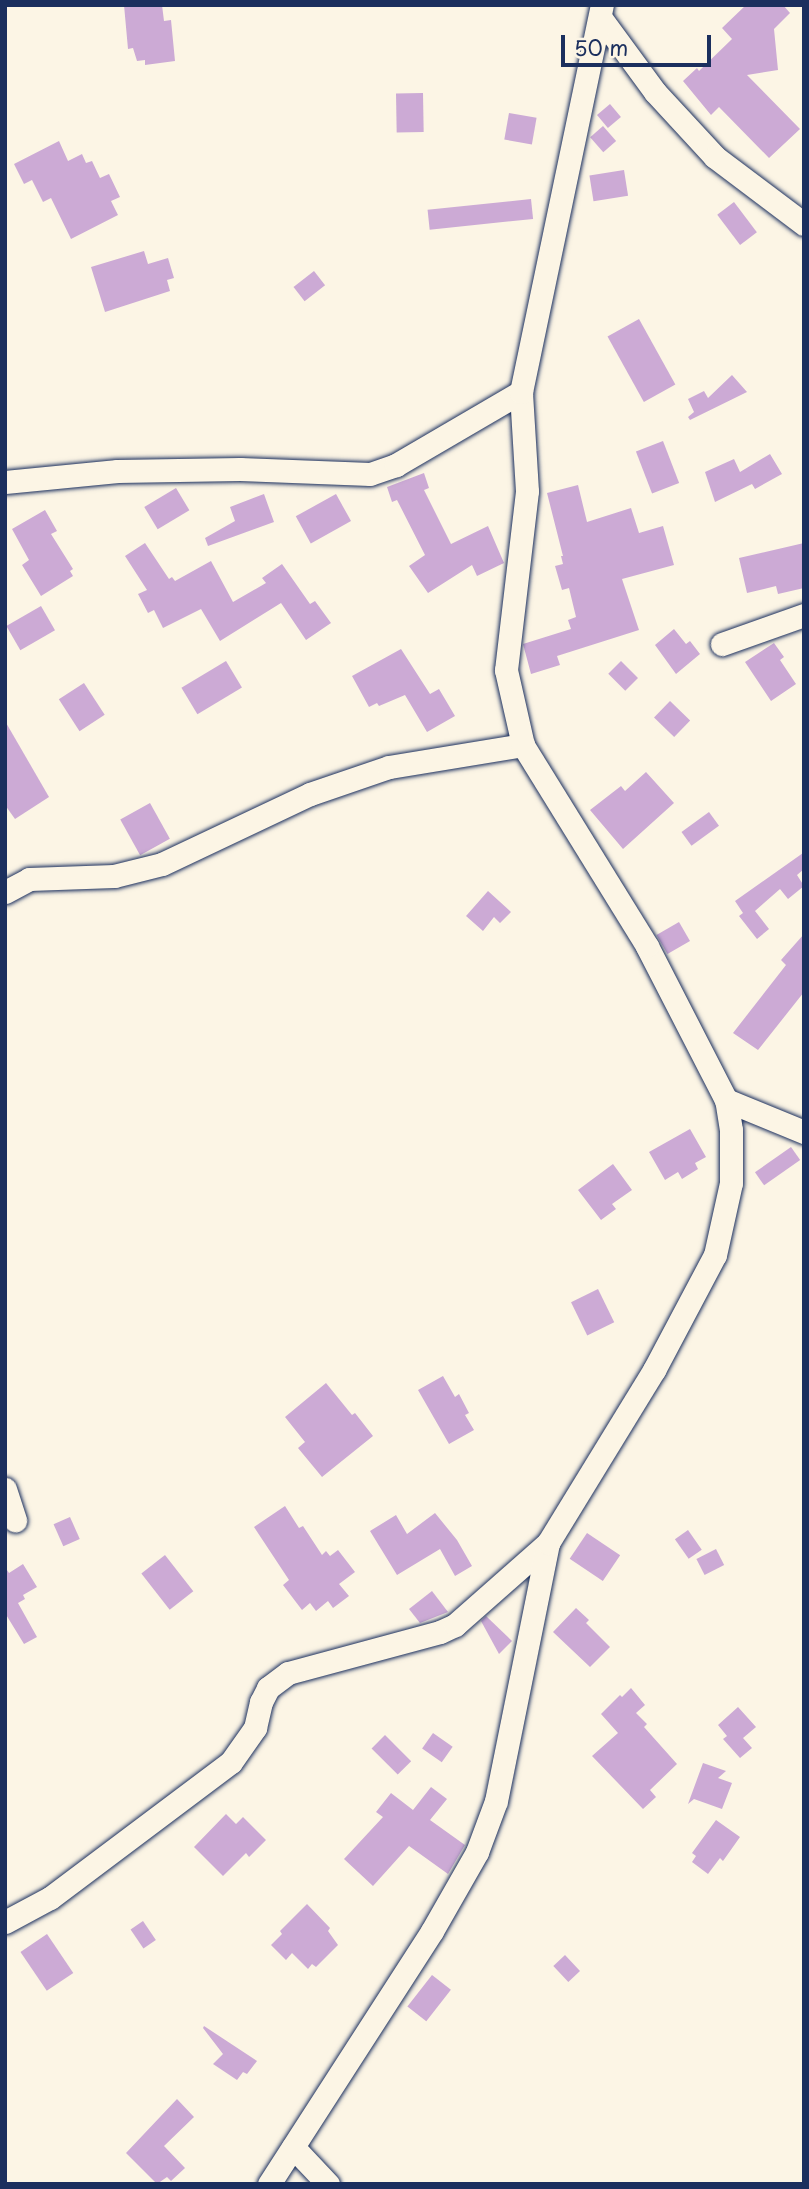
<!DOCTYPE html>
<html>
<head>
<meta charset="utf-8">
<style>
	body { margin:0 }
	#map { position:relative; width:809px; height:2189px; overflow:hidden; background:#fcf5e5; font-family:"Playpen Sans",sans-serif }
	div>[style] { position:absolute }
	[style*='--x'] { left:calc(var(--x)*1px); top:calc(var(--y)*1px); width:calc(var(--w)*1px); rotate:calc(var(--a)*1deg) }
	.building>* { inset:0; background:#ccaad5; transform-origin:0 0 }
	.roads { filter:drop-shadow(0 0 2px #1b2f5e) drop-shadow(0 0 2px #1b2f5e) }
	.minor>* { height:23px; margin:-11.5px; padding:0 11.5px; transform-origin:11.5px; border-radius:11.5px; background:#fcf5e5 }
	span { translate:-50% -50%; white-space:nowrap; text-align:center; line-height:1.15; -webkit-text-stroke:7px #fcf5e5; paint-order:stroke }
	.frame { position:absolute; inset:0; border:7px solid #1b2f5e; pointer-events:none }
	.scale { position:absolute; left:561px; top:35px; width:150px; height:32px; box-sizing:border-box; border:4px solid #1b2f5e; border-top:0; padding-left:9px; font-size:21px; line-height:24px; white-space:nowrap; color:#1b2f5e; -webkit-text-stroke:5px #fcf5e5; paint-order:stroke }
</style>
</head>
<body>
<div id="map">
	<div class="building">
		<div style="clip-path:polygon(124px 5px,162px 5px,164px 21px,171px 20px,175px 61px,145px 65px,145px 60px,137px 61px,133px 48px,128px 49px)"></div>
		<div style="clip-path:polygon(746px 5px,783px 5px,790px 13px,774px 29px,778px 70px,747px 75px,800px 129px,769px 158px,719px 107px,711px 115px,683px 81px,697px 68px,699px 71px,732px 39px,722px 28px)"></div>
		<div style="left:423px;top:93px;width:39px;height:27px;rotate:89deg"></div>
		<div style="left:610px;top:104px;width:17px;height:17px;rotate:50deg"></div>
		<div style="left:509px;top:113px;width:28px;height:27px;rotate:10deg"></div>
		<div style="left:603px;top:126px;width:20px;height:17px;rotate:49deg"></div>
		<div style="clip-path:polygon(59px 141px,68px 161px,82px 154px,86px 163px,92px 161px,100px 178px,109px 174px,120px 197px,111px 201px,118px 215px,71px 239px,51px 198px,43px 202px,32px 180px,24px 184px,14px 164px)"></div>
		<div style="left:624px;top:170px;width:26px;height:35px;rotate:81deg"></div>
		<div style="left:531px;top:199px;width:20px;height:104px;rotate:84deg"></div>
		<div style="left:734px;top:202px;width:38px;height:21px;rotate:53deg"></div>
		<div style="clip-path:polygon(144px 251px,148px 264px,168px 258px,174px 278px,167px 280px,170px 291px,105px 312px,91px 267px)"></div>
		<div style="left:314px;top:271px;width:18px;height:26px;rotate:52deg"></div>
		<div style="left:639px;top:319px;width:75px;height:36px;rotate:61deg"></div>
		<div style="clip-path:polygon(732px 375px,747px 392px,690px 420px,688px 417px,694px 412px,688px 399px,704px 391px,708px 398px)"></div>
		<div style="left:663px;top:441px;width:45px;height:29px;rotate:69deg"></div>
		<div style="clip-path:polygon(770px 454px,782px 474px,755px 489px,752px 484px,715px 502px,705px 472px,734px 459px,740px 472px)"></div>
		<div style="clip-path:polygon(424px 473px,429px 488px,424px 490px,451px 544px,488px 526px,504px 563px,477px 576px,472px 565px,428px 593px,409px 566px,425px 555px,397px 500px,392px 502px,387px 487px)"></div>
		<div style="clip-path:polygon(578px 485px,587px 522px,631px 508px,639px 533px,663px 526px,674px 565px,622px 579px,639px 630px,557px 656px,560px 665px,531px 674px,523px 644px,571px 629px,568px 620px,576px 617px,569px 588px,562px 590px,555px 566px,563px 564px,561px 556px,563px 556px,547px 493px)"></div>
		<div style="left:176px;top:488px;width:26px;height:37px;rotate:59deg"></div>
		<div style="clip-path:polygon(264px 494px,274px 522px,208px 546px,205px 538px,235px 521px,230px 507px)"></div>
		<div style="left:336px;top:494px;width:31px;height:46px;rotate:61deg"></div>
		<div style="clip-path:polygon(45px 510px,57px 531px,51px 534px,73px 569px,70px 571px,73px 576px,41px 596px,22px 565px,29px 560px,12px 529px)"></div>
		<div style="clip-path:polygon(145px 543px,169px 579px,172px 577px,175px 581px,211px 561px,233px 602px,266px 583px,262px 578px,282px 564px,310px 604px,315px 601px,331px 623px,306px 640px,281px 603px,220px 641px,201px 609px,163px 628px,154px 610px,148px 613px,138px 594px,147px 590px,125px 556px)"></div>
		<div style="clip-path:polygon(804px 543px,804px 588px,778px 594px,776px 586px,747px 593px,739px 558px)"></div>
		<div style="left:41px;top:606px;width:28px;height:40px;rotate:60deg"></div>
		<div style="clip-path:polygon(674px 629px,686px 644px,690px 641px,700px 654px,676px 674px,655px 645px)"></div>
		<div style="clip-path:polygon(774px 643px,784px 657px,780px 660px,796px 684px,771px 701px,745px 662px)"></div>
		<div style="clip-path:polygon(401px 649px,430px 694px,439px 689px,455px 716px,427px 732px,405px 695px,379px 706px,377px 703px,369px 707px,352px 676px)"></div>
		<div style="left:226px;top:661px;width:31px;height:52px;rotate:59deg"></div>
		<div style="left:621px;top:661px;width:24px;height:18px;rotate:45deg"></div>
		<div style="left:84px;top:683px;width:38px;height:30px;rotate:57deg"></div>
		<div style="left:670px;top:701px;width:28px;height:23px;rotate:44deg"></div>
		<div style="clip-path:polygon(5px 721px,49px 797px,15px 819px,5px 805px)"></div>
		<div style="clip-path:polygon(646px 772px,674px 803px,623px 849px,590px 810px,621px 786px,625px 791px)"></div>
		<div style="left:150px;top:803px;width:41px;height:34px;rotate:61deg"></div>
		<div style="left:709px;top:812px;width:17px;height:34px;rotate:54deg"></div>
		<div style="clip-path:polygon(803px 853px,804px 869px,797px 875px,804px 886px,788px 899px,780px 889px,755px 911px,769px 929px,757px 939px,739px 916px,743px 913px,735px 901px)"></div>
		<div style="clip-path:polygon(488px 891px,511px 912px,500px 923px,494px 917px,483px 931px,466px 916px)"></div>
		<div style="left:679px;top:922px;width:22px;height:26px;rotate:60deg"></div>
		<div style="clip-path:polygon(804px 934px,804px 992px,758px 1050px,733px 1033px,786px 965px,781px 960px)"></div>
		<div style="clip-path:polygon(690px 1129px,706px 1157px,695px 1163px,698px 1169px,682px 1179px,678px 1172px,665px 1180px,649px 1152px)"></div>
		<div style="left:791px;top:1147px;width:16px;height:44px;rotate:55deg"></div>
		<div style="clip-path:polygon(613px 1164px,632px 1190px,612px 1204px,616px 1209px,601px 1220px,578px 1190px)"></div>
		<div style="left:598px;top:1289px;width:37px;height:30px;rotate:64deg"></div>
		<div style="clip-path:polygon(443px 1376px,455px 1397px,459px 1394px,469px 1413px,465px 1415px,474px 1430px,449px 1444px,418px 1390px)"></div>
		<div style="clip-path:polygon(326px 1383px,352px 1415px,355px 1413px,373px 1436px,322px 1477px,298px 1448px,305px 1442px,285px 1417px)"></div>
		<div style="clip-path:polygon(285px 1506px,299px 1528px,303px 1526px,322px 1555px,326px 1551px,330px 1556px,338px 1550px,355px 1572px,339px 1584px,349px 1596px,333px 1608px,328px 1601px,316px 1611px,310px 1603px,302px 1610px,283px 1585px,289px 1580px,254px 1527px)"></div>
		<div style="clip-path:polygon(435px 1513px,457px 1540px,472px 1566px,455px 1576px,440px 1549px,397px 1575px,370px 1531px,396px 1515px,407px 1534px)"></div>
		<div style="left:70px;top:1517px;width:24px;height:18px;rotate:66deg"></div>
		<div style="left:688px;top:1530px;width:24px;height:16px;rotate:55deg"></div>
		<div style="left:587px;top:1533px;width:40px;height:31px;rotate:34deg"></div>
		<div style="left:716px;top:1549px;width:18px;height:22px;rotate:63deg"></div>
		<div style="left:165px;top:1555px;width:46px;height:30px;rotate:52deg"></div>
		<div style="clip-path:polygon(23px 1564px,37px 1587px,23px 1595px,25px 1599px,18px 1603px,37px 1637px,24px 1644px,5px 1613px,5px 1567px,9px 1573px)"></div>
		<div style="clip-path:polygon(432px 1591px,448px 1612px,420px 1623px,409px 1609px)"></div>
		<div style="clip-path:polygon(576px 1608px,589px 1620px,586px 1623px,610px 1647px,590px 1667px,553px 1632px)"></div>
		<div style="clip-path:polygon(486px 1616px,512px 1641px,499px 1654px,481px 1621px)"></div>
		<div style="clip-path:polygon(631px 1688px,645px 1705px,636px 1713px,647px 1724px,644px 1727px,677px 1764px,650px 1790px,656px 1797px,643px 1809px,592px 1756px,618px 1733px,601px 1714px,620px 1695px,622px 1697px)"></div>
		<div style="clip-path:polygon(738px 1707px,756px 1727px,743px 1738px,752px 1748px,740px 1758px,723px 1739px,727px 1736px,718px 1725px)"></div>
		<div style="left:433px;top:1733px;width:24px;height:19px;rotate:35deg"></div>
		<div style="left:385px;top:1735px;width:37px;height:19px;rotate:45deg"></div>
		<div style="clip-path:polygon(703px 1763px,726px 1771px,718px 1778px,732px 1783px,722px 1809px,694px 1799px,688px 1804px)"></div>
		<div style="clip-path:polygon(431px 1787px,447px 1799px,430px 1820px,465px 1845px,448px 1874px,409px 1846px,373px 1886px,344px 1859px,383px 1817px,376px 1812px,391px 1793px,413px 1810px)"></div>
		<div style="clip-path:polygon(226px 1814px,236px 1824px,243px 1817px,266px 1840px,249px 1857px,246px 1853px,223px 1876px,194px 1847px)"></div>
		<div style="clip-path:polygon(716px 1820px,740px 1837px,723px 1861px,720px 1858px,708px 1874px,692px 1862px,696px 1856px,692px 1853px)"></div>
		<div style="clip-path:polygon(307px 1904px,330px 1928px,328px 1931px,338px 1945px,316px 1967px,312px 1964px,308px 1969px,292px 1953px,286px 1960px,271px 1945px,282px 1934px,280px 1931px)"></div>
		<div style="left:143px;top:1921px;width:23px;height:15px;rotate:56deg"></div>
		<div style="left:47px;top:1934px;width:47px;height:32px;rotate:56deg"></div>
		<div style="left:565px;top:1955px;width:22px;height:16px;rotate:47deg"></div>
		<div style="left:432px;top:1975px;width:24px;height:40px;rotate:38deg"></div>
		<div style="clip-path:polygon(204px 2026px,257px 2061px,247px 2074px,243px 2072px,237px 2080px,213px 2064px,223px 2054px,203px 2028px)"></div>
		<div style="clip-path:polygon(177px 2099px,194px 2117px,164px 2146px,185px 2168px,171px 2181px,167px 2177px,157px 2184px,126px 2153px)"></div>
	</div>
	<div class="roads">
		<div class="minor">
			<div style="--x:600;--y:17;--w:93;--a:53.7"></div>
			<div style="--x:655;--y:92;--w:88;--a:47.3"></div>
			<div style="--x:715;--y:157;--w:111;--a:37"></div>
			<div style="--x:5;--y:482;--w:113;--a:-5.6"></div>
			<div style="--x:117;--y:471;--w:123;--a:-0.9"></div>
			<div style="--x:240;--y:469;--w:130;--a:2.2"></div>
			<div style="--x:370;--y:474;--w:28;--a:-19"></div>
			<div style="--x:396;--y:465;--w:145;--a:-30.3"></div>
			<div style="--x:722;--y:644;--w:87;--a:-19.5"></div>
			<div style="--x:5;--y:892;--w:27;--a:-28"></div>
			<div style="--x:29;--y:879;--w:85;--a:-2"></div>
			<div style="--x:114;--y:876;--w:49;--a:-14"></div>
			<div style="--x:162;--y:864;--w:164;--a:-25.3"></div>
			<div style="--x:310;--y:794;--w:83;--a:-18.9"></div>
			<div style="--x:389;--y:767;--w:136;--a:-9.3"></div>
			<div style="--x:726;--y:1100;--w:84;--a:22.3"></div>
			<div style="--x:5;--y:1489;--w:33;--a:72"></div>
			<div style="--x:5;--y:1922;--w:51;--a:-28.1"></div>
			<div style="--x:50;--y:1898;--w:226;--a:-36.9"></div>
			<div style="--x:231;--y:1762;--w:42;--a:-54.8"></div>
			<div style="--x:255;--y:1728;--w:27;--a:-77"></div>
			<div style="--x:261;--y:1702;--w:16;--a:-63"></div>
			<div style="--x:268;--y:1688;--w:25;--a:-37"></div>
			<div style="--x:288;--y:1673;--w:157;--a:-15.1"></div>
			<div style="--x:440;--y:1632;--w:17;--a:-25"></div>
			<div style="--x:455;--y:1625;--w:124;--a:-41.4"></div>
			<div style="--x:293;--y:2147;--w:51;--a:46.6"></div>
			<div style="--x:269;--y:2184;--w:301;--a:-57.2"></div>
			<div style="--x:432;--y:1931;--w:91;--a:-60.3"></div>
			<div style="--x:477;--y:1852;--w:54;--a:-69.6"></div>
			<div style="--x:496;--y:1801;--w:263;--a:-78.6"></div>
			<div style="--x:548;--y:1543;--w:203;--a:-58.5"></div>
			<div style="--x:654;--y:1370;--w:130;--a:-62.1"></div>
			<div style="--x:715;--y:1255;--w:74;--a:-77.5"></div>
			<div style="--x:731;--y:1183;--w:53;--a:-90"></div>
			<div style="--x:731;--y:1130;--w:30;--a:-99"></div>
			<div style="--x:726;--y:1100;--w:173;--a:-117.2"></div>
			<div style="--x:647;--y:946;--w:236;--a:-121.7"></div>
			<div style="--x:523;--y:745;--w:77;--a:-102.8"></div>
			<div style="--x:506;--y:670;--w:180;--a:-83.3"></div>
			<div style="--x:527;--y:491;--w:99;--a:-93.5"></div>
			<div style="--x:521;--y:392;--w:395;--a:-78.2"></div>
		</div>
	</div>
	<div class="frame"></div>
	<div class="scale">50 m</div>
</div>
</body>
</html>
